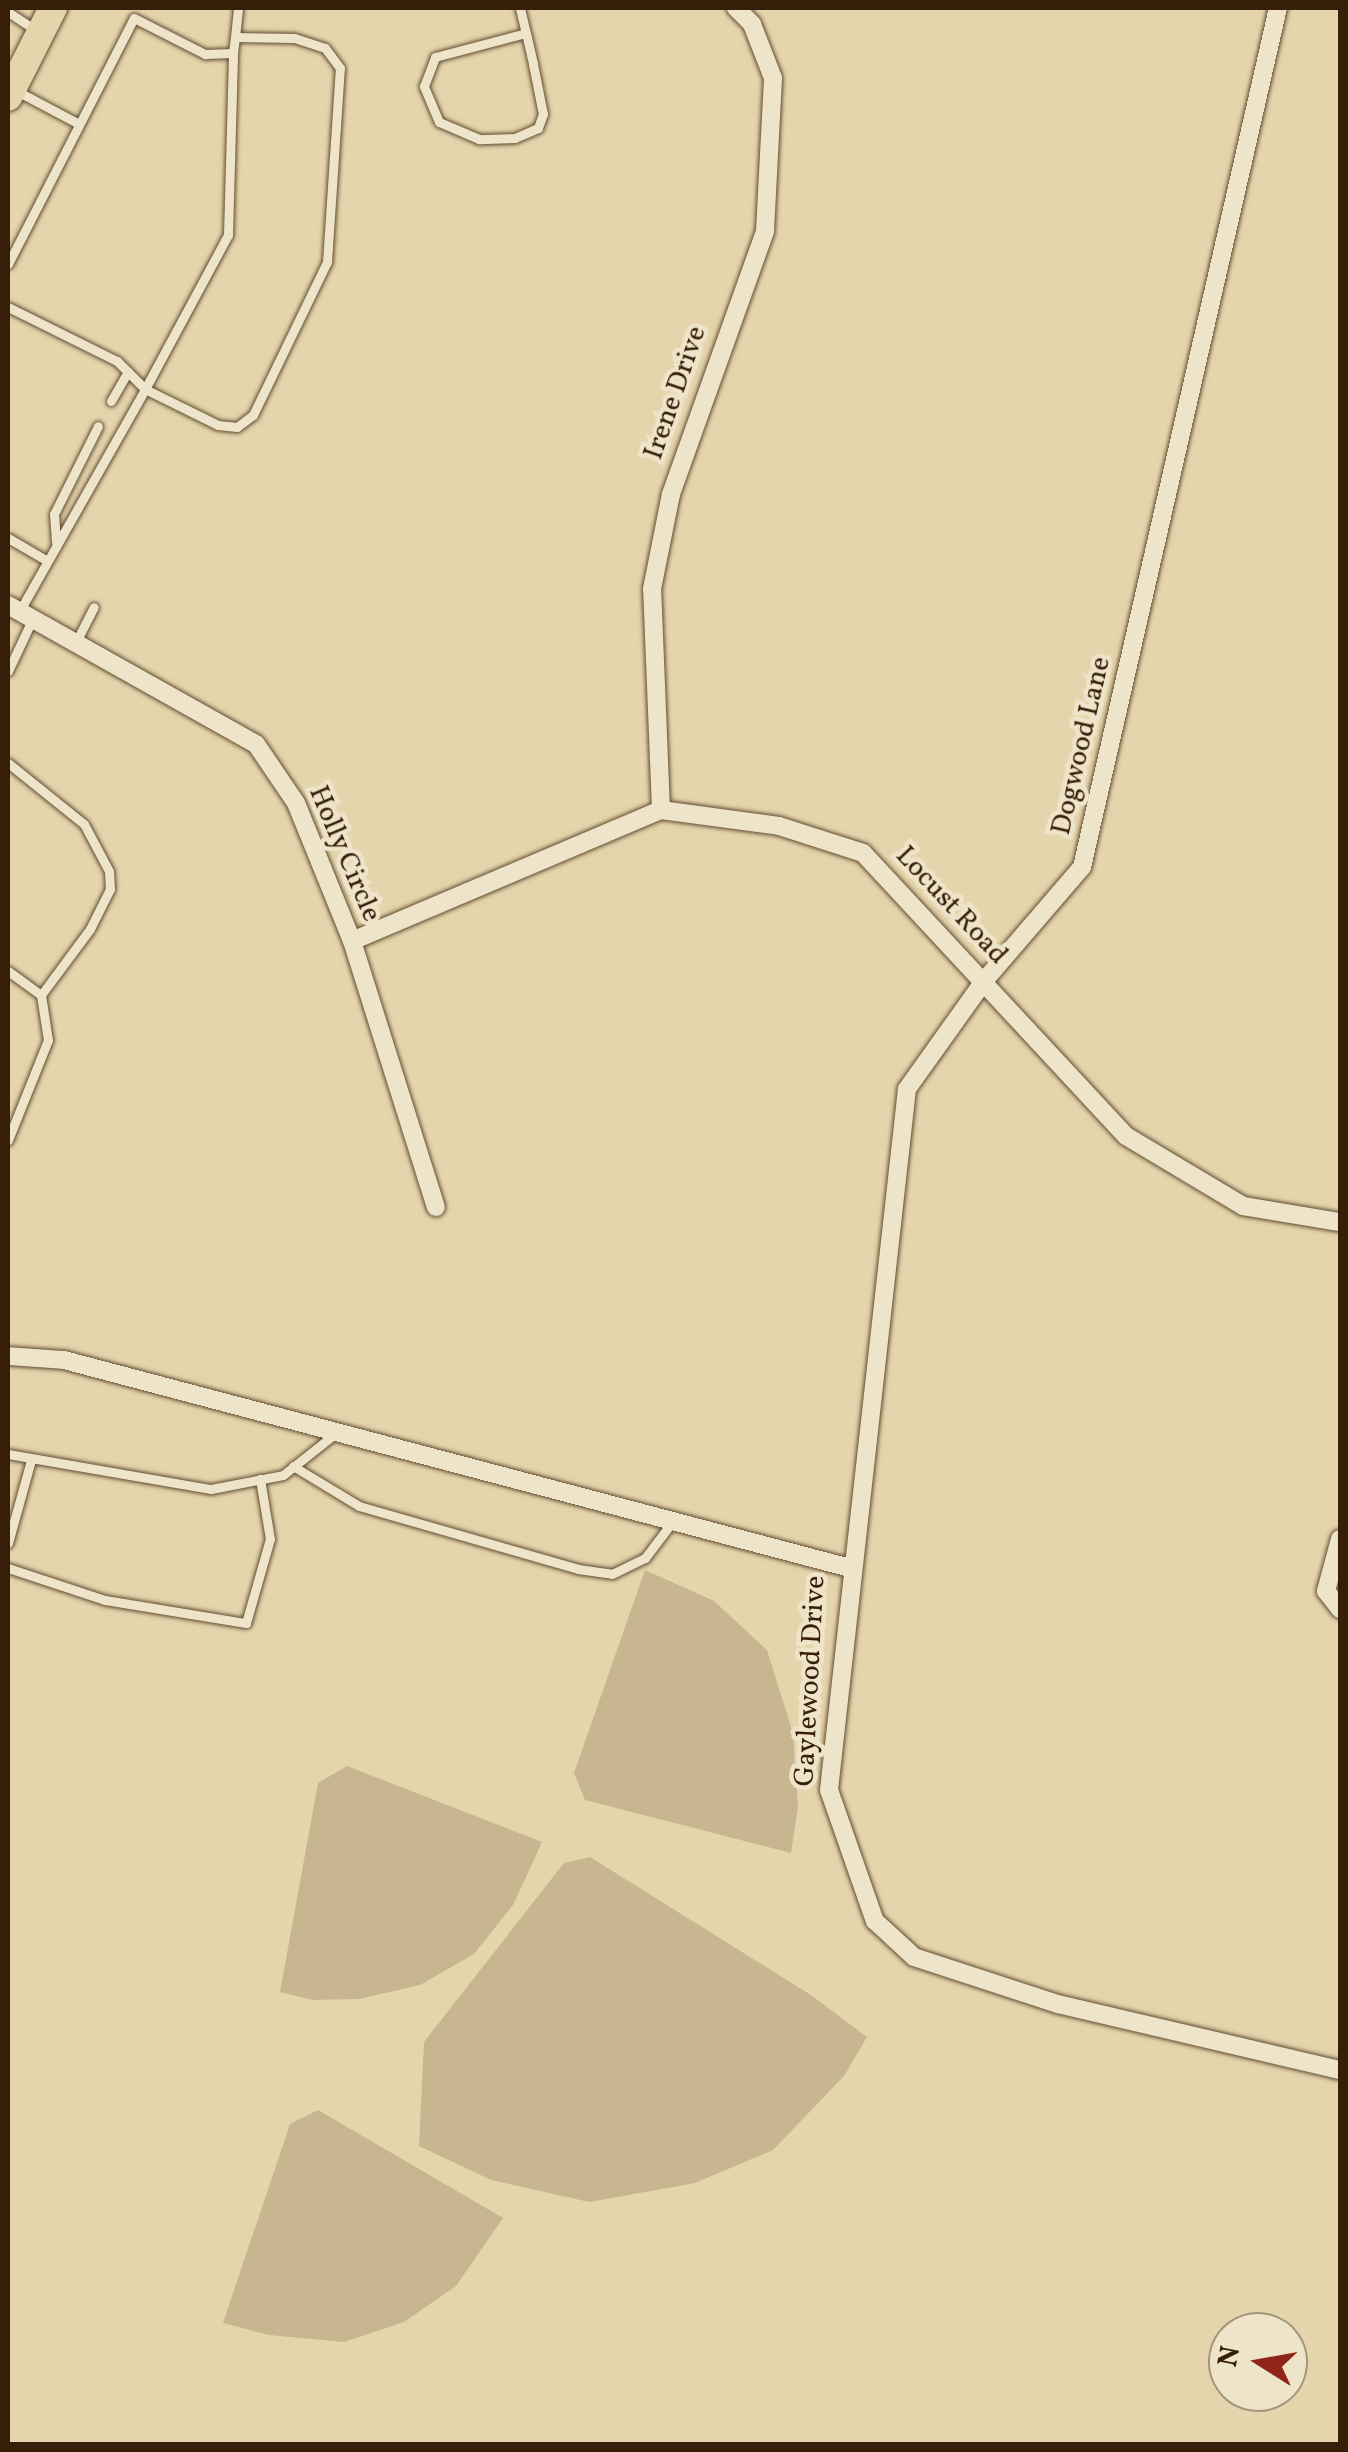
<!DOCTYPE html>
<html>
<head>
<meta charset="utf-8">
<style>
	body { margin:0 }
	#map { position:relative; width:1348px; height:2452px; overflow:hidden; background:#e5d5ac; font-family:Vollkorn,serif }
	div>[style] { position:absolute }
	[style*='--x'] { left:calc(var(--x)*1px); top:calc(var(--y)*1px); width:calc(var(--w)*1px); rotate:calc(var(--a)*1deg) }
	.green>* { inset:0; background:#c7b690 }
	.roads { filter:drop-shadow(0 0 2px #624c32) drop-shadow(0 0 2px #624c32) }
	.lane>* { height:9px; margin:-4.5px; padding:0 4.5px; transform-origin:4.5px; border-radius:4.5px; background:#eee4c9 }
	.street>* { height:18px; margin:-9px; padding:0 9px; transform-origin:9px; border-radius:9px; background:#eee4c9 }
	.primary>* { height:28px; margin:-14px; padding:0 14px; transform-origin:14px; border-radius:14px; background:#e5d5ac }
	span { translate:-50% -50%; white-space:nowrap; text-align:center; line-height:1.15; -webkit-text-stroke:9px #eee4c9; paint-order:stroke }
	.street-label { font-size:28px; color:#371e09 }
	.frame { position:absolute; inset:0; border:10px solid #371e09; pointer-events:none }
	.north { position:absolute; left:1208px; top:2312px; width:100px; height:100px; box-sizing:border-box; background:#eee4c9; border:2px solid #a5957c; border-radius:50%; rotate:281deg; font-size:28px; font-weight:700; line-height:40px; text-align:center; color:#371e09 }
	.north::after { content:''; display:block; margin:auto; width:35px; height:45px; background:#8f2418; clip-path:polygon(50% 0,100% 100%,50% 72%,0 100%) }
</style>
</head>
<body>
<div id="map">
	<div class="green">
		<div style="clip-path:polygon(645px 1570px,714px 1601px,767px 1650px,793px 1733px,798px 1807px,791px 1853px,585px 1800px,574px 1773px)"></div>
		<div style="clip-path:polygon(347px 1766px,542px 1842px,513px 1905px,474px 1954px,420px 1985px,359px 1999px,312px 2000px,280px 1992px,318px 1783px)"></div>
		<div style="clip-path:polygon(590px 1857px,811px 1995px,867px 2037px,844px 2076px,773px 2150px,695px 2183px,589px 2202px,491px 2180px,419px 2146px,424px 2042px,564px 1863px)"></div>
		<div style="clip-path:polygon(318px 2110px,503px 2218px,456px 2286px,404px 2322px,344px 2342px,269px 2335px,223px 2323px,290px 2124px)"></div>
	</div>
	<div class="roads">
		<div class="lane">
			<div style="--x:520;--y:8;--w:26;--a:77"></div>
			<div style="--x:526;--y:33;--w:32;--a:77"></div>
			<div style="--x:533;--y:64;--w:51;--a:78.7"></div>
			<div style="--x:543;--y:114;--w:15;--a:110"></div>
			<div style="--x:538;--y:128;--w:25;--a:157"></div>
			<div style="--x:515;--y:138;--w:36;--a:178"></div>
			<div style="--x:479;--y:139;--w:43;--a:-157"></div>
			<div style="--x:439;--y:122;--w:39;--a:-113"></div>
			<div style="--x:424;--y:86;--w:31;--a:-69"></div>
			<div style="--x:435;--y:57;--w:94;--a:-14.8"></div>
			<div style="--x:8;--y:12;--w:37;--a:33"></div>
			<div style="--x:15;--y:90;--w:72;--a:28"></div>
			<div style="--x:8;--y:264;--w:276;--a:-62.9"></div>
			<div style="--x:134;--y:18;--w:80;--a:26.9"></div>
			<div style="--x:205;--y:54;--w:28;--a:-2"></div>
			<div style="--x:233;--y:53;--w:16;--a:-83"></div>
			<div style="--x:8;--y:307;--w:122;--a:26.4"></div>
			<div style="--x:117;--y:361;--w:40;--a:45"></div>
			<div style="--x:145;--y:389;--w:175;--a:-61.7"></div>
			<div style="--x:228;--y:235;--w:182;--a:-88.4"></div>
			<div style="--x:111;--y:401;--w:34;--a:-60"></div>
			<div style="--x:8;--y:538;--w:44;--a:30.1"></div>
			<div style="--x:56;--y:542;--w:28;--a:-94"></div>
			<div style="--x:54;--y:514;--w:98;--a:-63.4"></div>
			<div style="--x:19;--y:612;--w:256;--a:-60.5"></div>
			<div style="--x:145;--y:389;--w:81;--a:26.3"></div>
			<div style="--x:218;--y:425;--w:19;--a:6"></div>
			<div style="--x:237;--y:427;--w:20;--a:-37"></div>
			<div style="--x:253;--y:415;--w:170;--a:-64.2"></div>
			<div style="--x:327;--y:262;--w:194;--a:-86.2"></div>
			<div style="--x:340;--y:68;--w:25;--a:-127"></div>
			<div style="--x:325;--y:48;--w:33;--a:-162"></div>
			<div style="--x:294;--y:38;--w:59;--a:-179"></div>
			<div style="--x:235;--y:37;--w:29;--a:-84"></div>
			<div style="--x:76;--y:642;--w:39;--a:-63"></div>
			<div style="--x:8;--y:671;--w:56;--a:-64.8"></div>
			<div style="--x:8;--y:763;--w:97;--a:38.8"></div>
			<div style="--x:84;--y:824;--w:53;--a:62"></div>
			<div style="--x:109;--y:871;--w:18;--a:87"></div>
			<div style="--x:110;--y:889;--w:45;--a:116.6"></div>
			<div style="--x:90;--y:929;--w:82;--a:126.6"></div>
			<div style="--x:8;--y:971;--w:41;--a:36"></div>
			<div style="--x:41;--y:995;--w:46;--a:81.2"></div>
			<div style="--x:48;--y:1040;--w:108;--a:111.8"></div>
			<div style="--x:8;--y:1454;--w:206;--a:9.8"></div>
			<div style="--x:211;--y:1489;--w:73;--a:-11"></div>
			<div style="--x:283;--y:1475;--w:68;--a:-38.4"></div>
			<div style="--x:293;--y:1466;--w:77;--a:31.2"></div>
			<div style="--x:359;--y:1506;--w:228;--a:16"></div>
			<div style="--x:578;--y:1569;--w:34;--a:8"></div>
			<div style="--x:612;--y:1574;--w:37;--a:-26"></div>
			<div style="--x:645;--y:1558;--w:46;--a:-52.9"></div>
			<div style="--x:8;--y:1543;--w:86;--a:-74.5"></div>
			<div style="--x:8;--y:1568;--w:102;--a:18.3"></div>
			<div style="--x:105;--y:1600;--w:143;--a:9.3"></div>
			<div style="--x:246;--y:1623;--w:87;--a:-74.1"></div>
			<div style="--x:270;--y:1539;--w:61;--a:-99.5"></div>
		</div>
		<div class="street">
			<div style="--x:1278;--y:8;--w:881;--a:102.85"></div>
			<div style="--x:1082;--y:867;--w:150;--a:130.7"></div>
			<div style="--x:984;--y:981;--w:133;--a:125.5"></div>
			<div style="--x:907;--y:1089;--w:705;--a:96.35"></div>
			<div style="--x:829;--y:1790;--w:139;--a:70.7"></div>
			<div style="--x:875;--y:1921;--w:53;--a:42.7"></div>
			<div style="--x:914;--y:1957;--w:151;--a:18.1"></div>
			<div style="--x:1058;--y:2004;--w:290;--a:13.2"></div>
			<div style="--x:8;--y:605;--w:284;--a:29.3"></div>
			<div style="--x:256;--y:744;--w:71;--a:55.9"></div>
			<div style="--x:296;--y:803;--w:149;--a:67.9"></div>
			<div style="--x:352;--y:941;--w:279;--a:72.5"></div>
			<div style="--x:661;--y:810;--w:221;--a:-92.3"></div>
			<div style="--x:652;--y:589;--w:97;--a:-78.7"></div>
			<div style="--x:671;--y:494;--w:279;--a:-70.3"></div>
			<div style="--x:765;--y:231;--w:153;--a:-87"></div>
			<div style="--x:773;--y:78;--w:58;--a:-111.3"></div>
			<div style="--x:752;--y:24;--w:23;--a:-135"></div>
			<div style="--x:352;--y:941;--w:336;--a:-23"></div>
			<div style="--x:661;--y:810;--w:119;--a:7.7"></div>
			<div style="--x:779;--y:826;--w:88;--a:17.8"></div>
			<div style="--x:863;--y:853;--w:386;--a:47.1"></div>
			<div style="--x:1126;--y:1136;--w:136;--a:30.9"></div>
			<div style="--x:1243;--y:1206;--w:98;--a:9.4"></div>
			<div style="--x:8;--y:1356;--w:56;--a:4.1"></div>
			<div style="--x:64;--y:1360;--w:813;--a:14.82"></div>
			<div style="--x:1340;--y:1539;--w:54;--a:105.1"></div>
			<div style="--x:1326;--y:1591;--w:23;--a:52"></div>
		</div>
		<div class="primary">
			<div style="--x:8;--y:97;--w:100;--a:-63.2"></div>
		</div>
	</div>
	<div class="street-label">
		<span style="left:676px;top:393px;rotate:-71deg">Irene Drive</span>
		<span style="left:1082px;top:746px;rotate:-77deg">Dogwood Lane</span>
		<span style="left:344px;top:854px;rotate:67deg">Holly Circle</span>
		<span style="left:951px;top:906px;rotate:47deg">Locust Road</span>
		<span style="left:811px;top:1681px;rotate:-87deg">Gaylewood Drive</span>
	</div>
	<div class="frame"></div>
	<div class="north">N</div>
</div>
</body>
</html>
